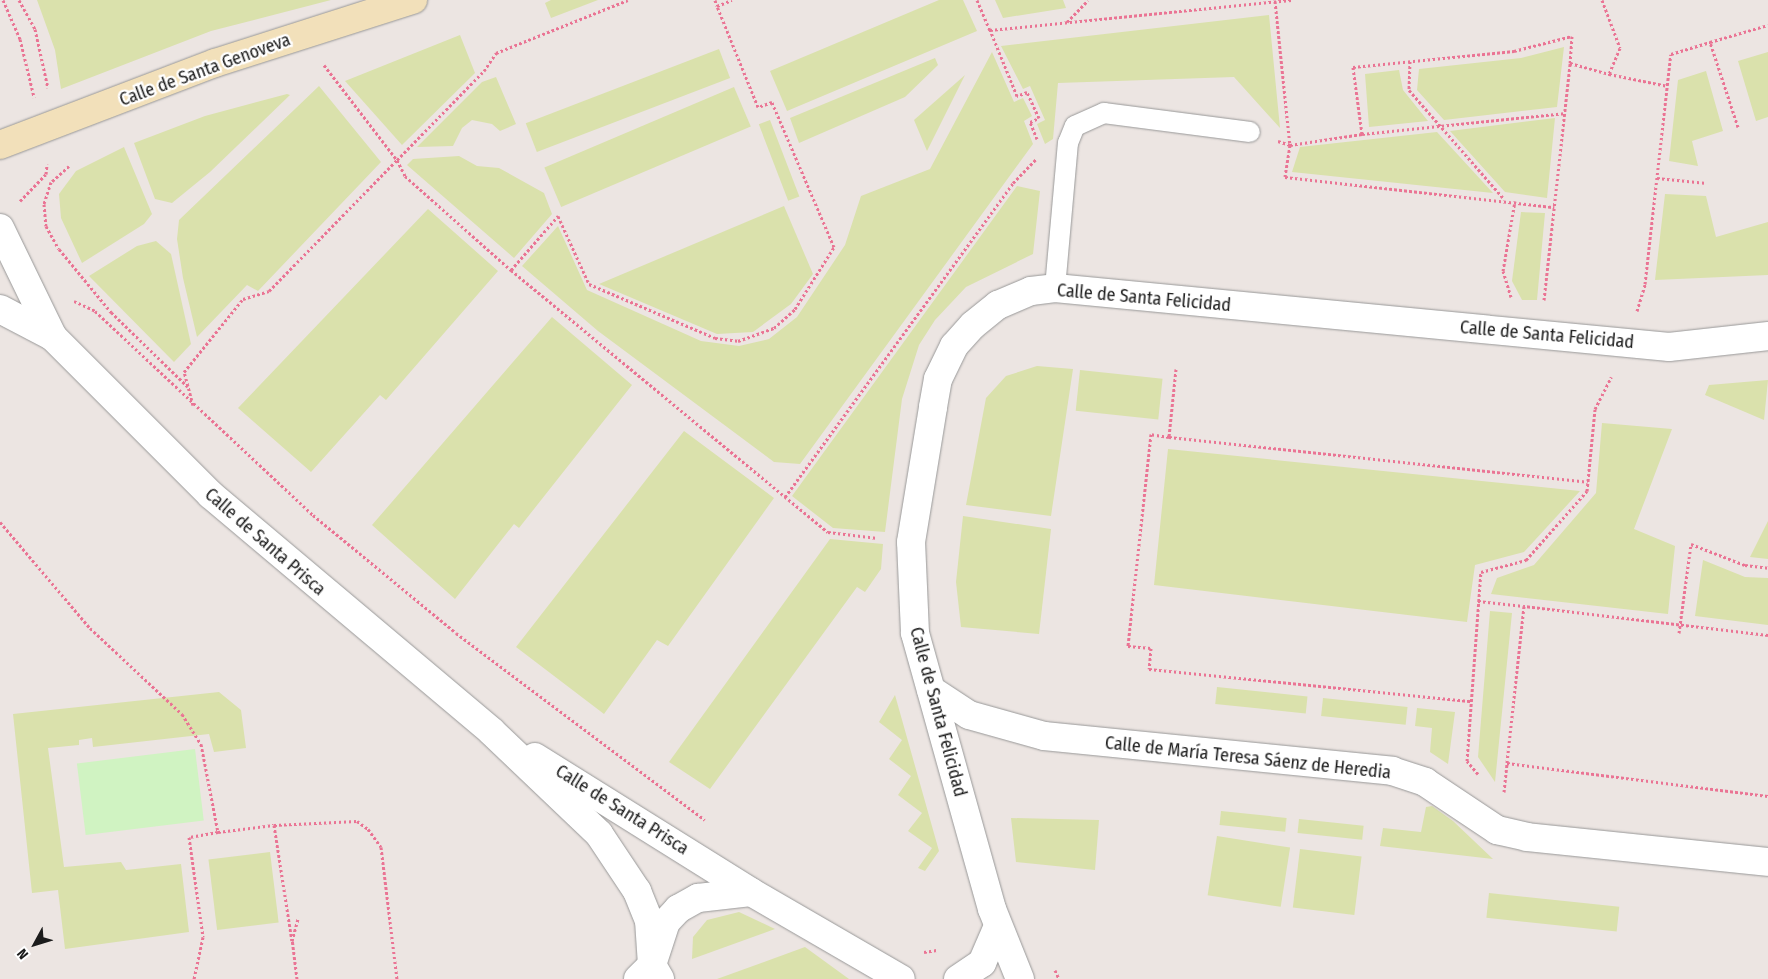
<!DOCTYPE html>
<html>
<head>
<meta charset="utf-8">
<style>
	body { margin:0 }
	#map { position:relative; width:1768px; height:979px; overflow:hidden; background:#ece5e2; font-family:"Fira Sans Condensed",sans-serif }
	div>[style] { position:absolute }
	[style*='--x'] { left:calc(var(--x)*1px); top:calc(var(--y)*1px); width:calc(var(--w)*1px); rotate:calc(var(--a)*1deg) }
	.grass>* { inset:0; background:#dae1ac; transform-origin:0 0 }
	.park>* { inset:0; background:#d0f3c2; transform-origin:0 0 }
	.path>* { height:3px; margin-top:-1.5px; transform-origin:0; background:repeating-linear-gradient(90deg,#ea7494 0 2.5px,transparent 0 5px) }
	.roads { filter:drop-shadow(0 0 1px #989898) drop-shadow(0 0 1px #989898) }
	.lane>* { height:20px; margin:-10px; padding:0 10px; transform-origin:10px; border-radius:10px; background:#fff }
	.street>* { height:28px; margin:-14px; padding:0 14px; transform-origin:14px; border-radius:14px; background:#fff }
	.secondary>* { height:28px; margin:-14px; padding:0 14px; transform-origin:14px; border-radius:14px; background:#f2e0ba }
	span { translate:-50% -50%; white-space:nowrap; text-align:center; line-height:1.15; -webkit-text-stroke:4.5px #fff; paint-order:stroke }
	.street-label { font-size:18px; color:#1b1b1b }
	.north { position:absolute; left:10px; top:919px; width:50px; height:50px; -webkit-text-stroke:4px #fff; paint-order:stroke; rotate:231deg; font-size:14px; font-weight:700; line-height:20px; text-align:center; color:#1b1b1b }
	.north::after { content:''; display:block; margin:auto; width:18px; height:22px; background:#1b1b1b; clip-path:polygon(50% 0,100% 100%,50% 72%,0 100%) }
</style>
</head>
<body>
<div id="map">
	<div class="grass">
		<div style="clip-path:polygon(37px 0,331px 0,211px 31px,61px 89px,55px 50px)"></div>
		<div style="clip-path:polygon(551px 0,598px 0,551px 18px,545px 3px)"></div>
		<div style="clip-path:polygon(939px 0,963px 0,977px 31px,787px 111px,770px 71px)"></div>
		<div style="clip-path:polygon(995px 0,1063px 0,1066px 8px,1003px 18px)"></div>
		<div style="clip-path:polygon(1269px 15px,1280px 128px,1234px 77px,1058px 83px,1053px 139px,1045px 144px,1037px 124px,1045px 120px,1030px 86px,1023px 89px,1001px 46px)"></div>
		<div style="clip-path:polygon(460px 35px,475px 73px,402px 145px,345px 81px)"></div>
		<div style="clip-path:polygon(1564px 47px,1557px 107px,1444px 120px,1417px 90px,1419px 69px,1521px 58px)"></div>
		<div style="left:719px;top:49px;width:31px;height:207px;rotate:69deg"></div>
		<div style="clip-path:polygon(992px 52px,1014px 102px,1023px 98px,1032px 116px,1024px 121px,1033px 144px,800px 464px,774px 462px,598px 331px,522px 266px,558px 226px,587px 290px,701px 341px,739px 346px,769px 339px,797px 317px,845px 245px,861px 196px,930px 169px)"></div>
		<div style="clip-path:polygon(1768px 52px,1768px 117px,1756px 121px,1738px 61px)"></div>
		<div style="clip-path:polygon(935px 58px,938px 65px,905px 97px,799px 143px,790px 118px)"></div>
		<div style="clip-path:polygon(1399px 70px,1403px 90px,1428px 121px,1369px 127px,1365px 74px)"></div>
		<div style="clip-path:polygon(1706px 71px,1723px 131px,1692px 141px,1698px 166px,1669px 161px,1678px 80px)"></div>
		<div style="clip-path:polygon(965px 75px,927px 151px,914px 120px)"></div>
		<div style="clip-path:polygon(496px 77px,516px 124px,500px 131px,492px 124px,472px 120px,462px 128px,453px 146px,417px 147px,482px 82px)"></div>
		<div style="clip-path:polygon(319px 86px,381px 162px,258px 291px,247px 285px,197px 337px,183px 278px,177px 239px,179px 220px)"></div>
		<div style="left:734px;top:87px;width:43px;height:206px;rotate:67deg"></div>
		<div style="clip-path:polygon(287px 94px,290px 95px,210px 172px,172px 203px,155px 199px,134px 143px,205px 116px)"></div>
		<div style="clip-path:polygon(1555px 118px,1547px 198px,1505px 192px,1450px 131px)"></div>
		<div style="left:770px;top:120px;width:82px;height:12px;rotate:69deg"></div>
		<div style="clip-path:polygon(1437px 132px,1493px 193px,1292px 172px,1300px 147px)"></div>
		<div style="clip-path:polygon(124px 147px,152px 214px,144px 224px,82px 263px,61px 218px,59px 194px,76px 171px)"></div>
		<div style="clip-path:polygon(459px 156px,477px 166px,499px 168px,544px 193px,552px 214px,514px 258px,407px 165px,413px 159px)"></div>
		<div style="clip-path:polygon(1017px 186px,1040px 191px,1033px 254px,966px 287px,935px 320px,919px 345px,902px 399px,885px 532px,833px 528px,792px 496px)"></div>
		<div style="clip-path:polygon(1665px 194px,1706px 196px,1716px 237px,1768px 222px,1768px 275px,1655px 280px)"></div>
		<div style="clip-path:polygon(784px 206px,813px 274px,791px 304px,753px 332px,717px 334px,599px 284px)"></div>
		<div style="clip-path:polygon(428px 209px,498px 271px,386px 400px,380px 395px,311px 472px,238px 408px)"></div>
		<div style="clip-path:polygon(1521px 212px,1545px 213px,1537px 300px,1522px 300px,1512px 281px)"></div>
		<div style="clip-path:polygon(156px 241px,171px 254px,191px 344px,174px 362px,89px 276px,137px 246px)"></div>
		<div style="clip-path:polygon(552px 317px,632px 385px,519px 528px,514px 524px,455px 599px,372px 525px)"></div>
		<div style="clip-path:polygon(1037px 366px,1073px 369px,1051px 516px,966px 505px,986px 398px,1006px 376px)"></div>
		<div style="left:1080px;top:370px;width:83px;height:41px;rotate:6deg"></div>
		<div style="clip-path:polygon(1768px 380px,1764px 420px,1705px 395px,1709px 385px)"></div>
		<div style="clip-path:polygon(1602px 423px,1672px 429px,1634px 529px,1675px 546px,1668px 614px,1491px 594px,1497px 578px,1534px 565px,1596px 493px)"></div>
		<div style="clip-path:polygon(684px 431px,774px 498px,668px 646px,657px 640px,604px 714px,516px 647px)"></div>
		<div style="clip-path:polygon(1168px 449px,1580px 491px,1524px 552px,1475px 565px,1467px 622px,1154px 585px)"></div>
		<div style="clip-path:polygon(963px 516px,1051px 529px,1039px 634px,961px 627px,956px 582px)"></div>
		<div style="clip-path:polygon(1768px 521px,1768px 559px,1750px 557px)"></div>
		<div style="clip-path:polygon(830px 539px,883px 544px,881px 569px,865px 592px,857px 587px,710px 789px,669px 762px)"></div>
		<div style="clip-path:polygon(1703px 560px,1745px 577px,1768px 578px,1768px 625px,1695px 616px)"></div>
		<div style="clip-path:polygon(1490px 611px,1512px 613px,1495px 782px,1478px 757px)"></div>
		<div style="left:1217px;top:687px;width:91px;height:17px;rotate:6deg"></div>
		<div style="clip-path:polygon(219px 692px,241px 710px,246px 748px,214px 752px,209px 734px,93px 747px,92px 738px,79px 740px,79px 745px,48px 748px,64px 867px,121px 862px,126px 870px,181px 864px,189px 932px,65px 949px,58px 890px,32px 893px,13px 714px)"></div>
		<div style="clip-path:polygon(895px 695px,939px 851px,925px 871px,918px 868px,932px 848px,908px 831px,922px 813px,898px 795px,911px 776px,889px 759px,902px 740px,879px 722px)"></div>
		<div style="left:1323px;top:698px;width:85px;height:18px;rotate:6deg"></div>
		<div style="clip-path:polygon(1417px 708px,1455px 712px,1448px 764px,1430px 752px,1432px 728px,1415px 726px)"></div>
		<div style="clip-path:polygon(1432px 806px,1453px 821px,1493px 859px,1380px 846px,1383px 828px,1421px 832px,1426px 807px)"></div>
		<div style="left:1221px;top:811px;width:66px;height:14px;rotate:6deg"></div>
		<div style="clip-path:polygon(1011px 818px,1099px 820px,1095px 870px,1016px 862px)"></div>
		<div style="left:1299px;top:819px;width:65px;height:14px;rotate:6deg"></div>
		<div style="left:1217px;top:836px;width:74px;height:60px;rotate:9deg"></div>
		<div style="left:1300px;top:849px;width:62px;height:59px;rotate:7deg"></div>
		<div style="left:270px;top:852px;width:71px;height:62px;rotate:83deg"></div>
		<div style="left:1489px;top:893px;width:131px;height:25px;rotate:6deg"></div>
		<div style="clip-path:polygon(739px 912px,775px 929px,692px 959px,693px 937px,707px 920px)"></div>
		<div style="clip-path:polygon(805px 947px,849px 979px,717px 979px)"></div>
	</div>
	<div class="park">
		<div style="left:195px;top:749px;width:72px;height:119px;rotate:83deg"></div>
	</div>
	<div class="path">
		<div style="--x:3;--y:0;--w:43;--a:66.4"></div>
		<div style="--x:20;--y:39;--w:60;--a:76.4"></div>
		<div style="--x:19;--y:0;--w:33;--a:61"></div>
		<div style="--x:35;--y:29;--w:60;--a:77.6"></div>
		<div style="--x:715;--y:0;--w:6;--a:72"></div>
		<div style="--x:717;--y:6;--w:16;--a:-22"></div>
		<div style="--x:977;--y:0;--w:33;--a:67"></div>
		<div style="--x:1602;--y:0;--w:51;--a:69.4"></div>
		<div style="--x:1620;--y:48;--w:28;--a:113"></div>
		<div style="--x:1609;--y:74;--w:60;--a:11.5"></div>
		<div style="--x:1275;--y:1;--w:145;--a:84.1"></div>
		<div style="--x:1290;--y:145;--w:32;--a:99"></div>
		<div style="--x:1285;--y:177;--w:271;--a:6.4"></div>
		<div style="--x:1067;--y:22;--w:30;--a:-46"></div>
		<div style="--x:1410;--y:61;--w:29;--a:92"></div>
		<div style="--x:1409;--y:90;--w:145;--a:48.9"></div>
		<div style="--x:324;--y:65;--w:120;--a:52.5"></div>
		<div style="--x:397;--y:160;--w:124;--a:-45.7"></div>
		<div style="--x:484;--y:71;--w:22;--a:-56"></div>
		<div style="--x:496;--y:53;--w:142;--a:-21.9"></div>
		<div style="--x:1738;--y:127;--w:89;--a:-108.2"></div>
		<div style="--x:1710;--y:42;--w:60;--a:-16.3"></div>
		<div style="--x:1362;--y:134;--w:203;--a:-5.9"></div>
		<div style="--x:1037;--y:139;--w:18;--a:-112"></div>
		<div style="--x:1030;--y:122;--w:10;--a:-24"></div>
		<div style="--x:1039;--y:118;--w:29;--a:-115"></div>
		<div style="--x:1027;--y:92;--w:11;--a:158"></div>
		<div style="--x:1017;--y:96;--w:71;--a:-112.2"></div>
		<div style="--x:990;--y:30;--w:303;--a:-5.7"></div>
		<div style="--x:1278;--y:141;--w:13;--a:18"></div>
		<div style="--x:1290;--y:145;--w:73;--a:-8.7"></div>
		<div style="--x:1362;--y:134;--w:68;--a:-97.7"></div>
		<div style="--x:1353;--y:67;--w:162;--a:-5.7"></div>
		<div style="--x:1514;--y:51;--w:60;--a:-14.5"></div>
		<div style="--x:1572;--y:36;--w:27;--a:94"></div>
		<div style="--x:69;--y:166;--w:24;--a:138"></div>
		<div style="--x:51;--y:182;--w:23;--a:108"></div>
		<div style="--x:44;--y:204;--w:22;--a:85"></div>
		<div style="--x:46;--y:226;--w:26;--a:61"></div>
		<div style="--x:59;--y:249;--w:82;--a:50.5"></div>
		<div style="--x:111;--y:312;--w:107;--a:44.2"></div>
		<div style="--x:1657;--y:178;--w:50;--a:5.7"></div>
		<div style="--x:20;--y:201;--w:37;--a:-46"></div>
		<div style="--x:46;--y:174;--w:10;--a:-84"></div>
		<div style="--x:511;--y:270;--w:411;--a:39.6"></div>
		<div style="--x:828;--y:532;--w:50;--a:6.8"></div>
		<div style="--x:1511;--y:297;--w:27;--a:-107"></div>
		<div style="--x:1503;--y:271;--w:71;--a:-80.3"></div>
		<div style="--x:1544;--y:300;--w:238;--a:-83.7"></div>
		<div style="--x:1570;--y:63;--w:41;--a:15.8"></div>
		<div style="--x:74;--y:301;--w:23;--a:25"></div>
		<div style="--x:95;--y:311;--w:299;--a:43.1"></div>
		<div style="--x:313;--y:515;--w:185;--a:39.5"></div>
		<div style="--x:456;--y:633;--w:311;--a:36.9"></div>
		<div style="--x:1637;--y:311;--w:28;--a:-73"></div>
		<div style="--x:1645;--y:284;--w:231;--a:-83.6"></div>
		<div style="--x:1671;--y:54;--w:41;--a:-17.1"></div>
		<div style="--x:1176;--y:369;--w:68;--a:95.9"></div>
		<div style="--x:1169;--y:437;--w:421;--a:6.1"></div>
		<div style="--x:193;--y:405;--w:34;--a:-105"></div>
		<div style="--x:184;--y:372;--w:94;--a:-51.1"></div>
		<div style="--x:243;--y:299;--w:27;--a:-17"></div>
		<div style="--x:269;--y:291;--w:183;--a:-45.7"></div>
		<div style="--x:397;--y:160;--w:18;--a:63"></div>
		<div style="--x:405;--y:176;--w:142;--a:41.6"></div>
		<div style="--x:511;--y:270;--w:72;--a:-49"></div>
		<div style="--x:558;--y:216;--w:75;--a:65.5"></div>
		<div style="--x:589;--y:284;--w:137;--a:23.2"></div>
		<div style="--x:715;--y:338;--w:23;--a:7"></div>
		<div style="--x:738;--y:341;--w:38;--a:-20"></div>
		<div style="--x:774;--y:328;--w:28;--a:-42"></div>
		<div style="--x:795;--y:309;--w:73;--a:-57.8"></div>
		<div style="--x:834;--y:247;--w:158;--a:-113.2"></div>
		<div style="--x:772;--y:102;--w:15;--a:160"></div>
		<div style="--x:758;--y:107;--w:109;--a:-112.1"></div>
		<div style="--x:1169;--y:437;--w:18;--a:-171"></div>
		<div style="--x:1151;--y:434;--w:213;--a:96.2"></div>
		<div style="--x:1128;--y:646;--w:23;--a:5"></div>
		<div style="--x:1151;--y:648;--w:21;--a:95"></div>
		<div style="--x:1149;--y:669;--w:324;--a:5.7"></div>
		<div style="--x:785;--y:497;--w:388;--a:-54"></div>
		<div style="--x:1013;--y:183;--w:33;--a:-46"></div>
		<div style="--x:0;--y:522;--w:139;--a:49.7"></div>
		<div style="--x:90;--y:628;--w:126;--a:43.1"></div>
		<div style="--x:182;--y:714;--w:36;--a:58"></div>
		<div style="--x:201;--y:744;--w:90;--a:79.1"></div>
		<div style="--x:218;--y:832;--w:29;--a:170"></div>
		<div style="--x:189;--y:837;--w:101;--a:82"></div>
		<div style="--x:203;--y:937;--w:43;--a:102.1"></div>
		<div style="--x:1478;--y:601;--w:46;--a:6.2"></div>
		<div style="--x:1679;--y:633;--w:90;--a:-82.3"></div>
		<div style="--x:1691;--y:544;--w:58;--a:21.3"></div>
		<div style="--x:1745;--y:565;--w:23;--a:7"></div>
		<div style="--x:1768;--y:635;--w:246;--a:-173.2"></div>
		<div style="--x:1524;--y:606;--w:158;--a:96.2"></div>
		<div style="--x:1507;--y:763;--w:263;--a:7.2"></div>
		<div style="--x:1478;--y:774;--w:17;--a:-130"></div>
		<div style="--x:1467;--y:761;--w:190;--a:-85.8"></div>
		<div style="--x:1481;--y:572;--w:47;--a:-14.9"></div>
		<div style="--x:1526;--y:560;--w:92;--a:-48.5"></div>
		<div style="--x:1587;--y:491;--w:82;--a:-84.4"></div>
		<div style="--x:1595;--y:409;--w:36;--a:-63"></div>
		<div style="--x:1504;--y:792;--w:29;--a:-84"></div>
		<div style="--x:274;--y:825;--w:83;--a:-2.8"></div>
		<div style="--x:357;--y:821;--w:14;--a:36"></div>
		<div style="--x:368;--y:829;--w:22;--a:54"></div>
		<div style="--x:381;--y:847;--w:133;--a:83.1"></div>
		<div style="--x:218;--y:832;--w:56;--a:-7.1"></div>
		<div style="--x:274;--y:825;--w:117;--a:81.2"></div>
		<div style="--x:924;--y:952;--w:13;--a:-9"></div>
		<div style="--x:1055;--y:970;--w:10;--a:66"></div>
		<div style="--x:297;--y:979;--w:38;--a:-97"></div>
		<div style="--x:292;--y:941;--w:23;--a:-75"></div>
	</div>
	<div class="roads">
		<div class="lane">
			<div style="--x:1055;--y:288;--w:146;--a:-84.9"></div>
			<div style="--x:1068;--y:143;--w:18;--a:-68"></div>
			<div style="--x:1075;--y:126;--w:32;--a:-24"></div>
			<div style="--x:1104;--y:113;--w:147;--a:7.4"></div>
		</div>
		<div class="street">
			<div style="--x:0;--y:228;--w:121;--a:64.1"></div>
			<div style="--x:0;--y:309;--w:60;--a:27.8"></div>
			<div style="--x:53;--y:337;--w:223;--a:45"></div>
			<div style="--x:211;--y:495;--w:366;--a:40.1"></div>
			<div style="--x:491;--y:731;--w:149;--a:43.6"></div>
			<div style="--x:599;--y:834;--w:69;--a:56.3"></div>
			<div style="--x:637;--y:891;--w:31;--a:68"></div>
			<div style="--x:649;--y:920;--w:45;--a:86.2"></div>
			<div style="--x:652;--y:965;--w:16;--a:60"></div>
			<div style="--x:931;--y:690;--w:45;--a:33.3"></div>
			<div style="--x:969;--y:715;--w:78;--a:15.6"></div>
			<div style="--x:1044;--y:736;--w:350;--a:5.7"></div>
			<div style="--x:1392;--y:771;--w:35;--a:18"></div>
			<div style="--x:1425;--y:782;--w:87;--a:33.7"></div>
			<div style="--x:1497;--y:830;--w:31;--a:13"></div>
			<div style="--x:1527;--y:837;--w:242;--a:5.9"></div>
			<div style="--x:535;--y:757;--w:255;--a:32"></div>
			<div style="--x:751;--y:892;--w:173;--a:30.1"></div>
			<div style="--x:638;--y:979;--w:20;--a:-45"></div>
			<div style="--x:652;--y:965;--w:45;--a:-72"></div>
			<div style="--x:666;--y:922;--w:18;--a:-47"></div>
			<div style="--x:678;--y:909;--w:23;--a:-29"></div>
			<div style="--x:698;--y:898;--w:53;--a:-6.5"></div>
			<div style="--x:958;--y:979;--w:29;--a:-34"></div>
			<div style="--x:982;--y:963;--w:40;--a:-66.6"></div>
			<div style="--x:1020;--y:979;--w:75;--a:-111.8"></div>
			<div style="--x:992;--y:909;--w:287;--a:-105.6"></div>
			<div style="--x:915;--y:633;--w:91;--a:-92.5"></div>
			<div style="--x:911;--y:542;--w:137;--a:-80.7"></div>
			<div style="--x:933;--y:407;--w:28;--a:-80"></div>
			<div style="--x:938;--y:379;--w:37;--a:-64"></div>
			<div style="--x:954;--y:346;--w:28;--a:-48"></div>
			<div style="--x:973;--y:325;--w:32;--a:-39"></div>
			<div style="--x:998;--y:305;--w:36;--a:-23"></div>
			<div style="--x:1031;--y:291;--w:24;--a:-7"></div>
			<div style="--x:1055;--y:288;--w:617;--a:5.49"></div>
			<div style="--x:1669;--y:347;--w:100;--a:-6.3"></div>
		</div>
		<div class="secondary">
			<div style="--x:0;--y:145;--w:230;--a:-20.9"></div>
			<div style="--x:215;--y:63;--w:208;--a:-17.7"></div>
		</div>
	</div>
	<div class="street-label">
		<span style="left:205px;top:70px;rotate:-20deg">Calle de Santa Genoveva</span>
		<span style="left:1144px;top:298px;rotate:5deg">Calle de Santa Felicidad</span>
		<span style="left:1547px;top:335px;rotate:5deg">Calle de Santa Felicidad</span>
		<span style="left:265px;top:542px;rotate:41deg">Calle de Santa Prisca</span>
		<span style="left:938px;top:712px;rotate:75deg">Calle de Santa Felicidad</span>
		<span style="left:1248px;top:758px;rotate:6deg">Calle de María Teresa Sáenz de Heredia</span>
		<span style="left:622px;top:810px;rotate:32deg">Calle de Santa Prisca</span>
	</div>
	<div class="north">N</div>
</div>
</body>
</html>
